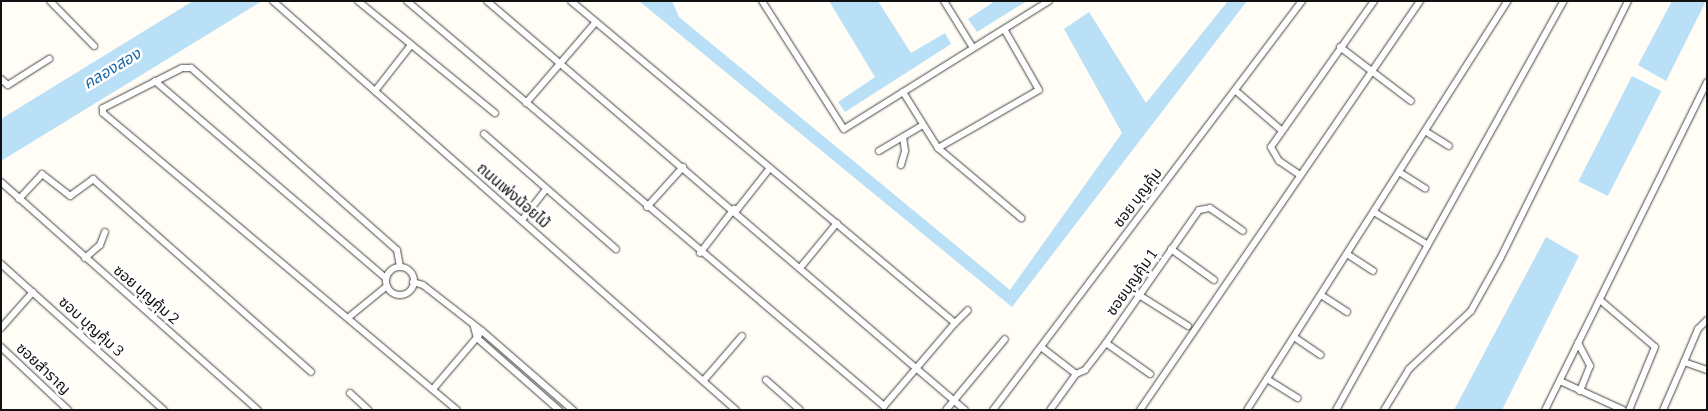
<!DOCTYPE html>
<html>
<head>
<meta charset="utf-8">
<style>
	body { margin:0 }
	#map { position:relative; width:1708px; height:411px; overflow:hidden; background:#fffdf5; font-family:Bitter,"Noto Sans Thai",serif }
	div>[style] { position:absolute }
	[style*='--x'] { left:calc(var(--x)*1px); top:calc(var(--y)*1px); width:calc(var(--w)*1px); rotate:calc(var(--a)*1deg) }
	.water>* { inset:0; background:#b9e0f7; transform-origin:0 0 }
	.roads { filter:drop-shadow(0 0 1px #444) drop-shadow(0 0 1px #444) }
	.street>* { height:6px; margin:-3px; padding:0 3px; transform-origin:3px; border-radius:3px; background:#fff }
	.street>.ring { margin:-3px; padding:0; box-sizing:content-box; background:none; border:6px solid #fff; border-radius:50% }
	span { translate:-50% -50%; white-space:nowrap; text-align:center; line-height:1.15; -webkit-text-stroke:5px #fff; paint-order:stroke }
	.street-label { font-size:15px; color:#111 }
	.water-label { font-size:16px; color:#1768a6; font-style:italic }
	.frame { position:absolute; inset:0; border:2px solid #111; pointer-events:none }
</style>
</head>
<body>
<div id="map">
	<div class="water">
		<div style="clip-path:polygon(193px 1px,262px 1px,1px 161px,1px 119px)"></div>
		<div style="clip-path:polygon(639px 1px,672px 1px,679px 17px,1010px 290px,1122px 133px,1064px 29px,1089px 12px,1146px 103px,1228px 1px,1247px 1px,1012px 307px)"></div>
		<div style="clip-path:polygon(829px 1px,878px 1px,911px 53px,945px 33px,951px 44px,845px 112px,838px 102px,875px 77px)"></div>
		<div style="clip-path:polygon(995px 1px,1027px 1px,977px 32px,968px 19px)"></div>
		<div style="clip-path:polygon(1672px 1px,1706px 1px,1666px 81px,1638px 65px)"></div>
		<div style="left:1632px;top:76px;width:33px;height:118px;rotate:27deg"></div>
		<div style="clip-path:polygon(1546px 237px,1579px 256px,1502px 410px,1454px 410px)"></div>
	</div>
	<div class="roads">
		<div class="street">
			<div style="--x:50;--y:1;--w:63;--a:45.6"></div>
			<div style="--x:273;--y:1;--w:618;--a:41.46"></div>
			<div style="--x:358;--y:1;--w:177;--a:39.3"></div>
			<div style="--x:407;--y:1;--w:626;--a:40.33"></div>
			<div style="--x:884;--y:406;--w:109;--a:-49.5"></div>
			<div style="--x:955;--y:323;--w:501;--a:-140.02"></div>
			<div style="--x:487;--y:1;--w:629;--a:40.55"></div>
			<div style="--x:762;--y:1;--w:152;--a:57.4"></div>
			<div style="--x:844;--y:129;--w:242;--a:-32"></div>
			<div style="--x:944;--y:1;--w:55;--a:58.3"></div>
			<div style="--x:1340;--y:47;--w:89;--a:37.3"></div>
			<div style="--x:1;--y:79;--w:9;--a:41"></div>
			<div style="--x:8;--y:85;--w:49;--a:-32.4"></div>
			<div style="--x:155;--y:81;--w:304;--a:40.5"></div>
			<div style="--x:375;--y:91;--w:58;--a:-52"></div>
			<div style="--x:1236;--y:91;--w:60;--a:40.9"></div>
			<div style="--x:903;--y:92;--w:66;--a:58"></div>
			<div style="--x:938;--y:148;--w:116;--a:-29.9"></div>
			<div style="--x:1039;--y:90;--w:70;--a:-119.8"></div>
			<div style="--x:526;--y:103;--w:107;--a:-49.2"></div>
			<div style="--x:1425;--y:131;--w:28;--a:32"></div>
			<div style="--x:484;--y:134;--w:175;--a:41.1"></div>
			<div style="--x:938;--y:148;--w:109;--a:40.1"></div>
			<div style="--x:879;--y:151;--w:51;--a:-30.6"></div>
			<div style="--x:901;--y:165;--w:15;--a:-74"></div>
			<div style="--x:905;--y:151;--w:14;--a:-98"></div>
			<div style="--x:1399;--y:172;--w:31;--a:32"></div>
			<div style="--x:1300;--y:175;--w:25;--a:-146"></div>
			<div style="--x:1279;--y:161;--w:16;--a:-120"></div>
			<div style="--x:1271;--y:147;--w:179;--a:-54.8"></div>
			<div style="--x:1;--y:182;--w:344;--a:41.6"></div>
			<div style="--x:19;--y:199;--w:34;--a:-47"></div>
			<div style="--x:42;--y:174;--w:36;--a:38"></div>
			<div style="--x:70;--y:196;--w:29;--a:-36"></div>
			<div style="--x:93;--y:179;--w:291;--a:41.5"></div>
			<div style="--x:647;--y:207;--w:54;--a:-48"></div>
			<div style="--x:736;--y:211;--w:55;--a:-51.7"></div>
			<div style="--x:1374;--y:212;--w:63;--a:31.4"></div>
			<div style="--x:522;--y:220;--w:39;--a:-52"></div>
			<div style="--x:1171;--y:249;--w:53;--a:35.8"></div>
			<div style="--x:700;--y:253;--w:56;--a:-52.3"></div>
			<div style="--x:1347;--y:254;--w:31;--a:33"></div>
			<div style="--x:85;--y:258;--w:20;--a:-41"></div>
			<div style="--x:100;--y:245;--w:14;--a:-69"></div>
			<div style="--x:1;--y:264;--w:219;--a:41.9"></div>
			<div style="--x:400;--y:267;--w:17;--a:-100"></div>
			<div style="--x:397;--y:250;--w:275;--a:-138.5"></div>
			<div style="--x:191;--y:68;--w:9;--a:180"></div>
			<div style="--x:182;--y:68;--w:89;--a:153.1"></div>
			<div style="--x:103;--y:108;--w:5;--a:90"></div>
			<div style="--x:103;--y:113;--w:462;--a:40"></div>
			<div class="ring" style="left:386px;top:267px;width:22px;height:22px"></div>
			<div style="--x:800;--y:268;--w:58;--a:-50.6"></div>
			<div style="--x:413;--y:282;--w:10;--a:17"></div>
			<div style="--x:423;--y:285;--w:75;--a:37.9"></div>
			<div style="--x:482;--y:331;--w:121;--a:41"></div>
			<div style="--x:1139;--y:295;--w:58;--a:32.3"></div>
			<div style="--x:1321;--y:295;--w:31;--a:33"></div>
			<div style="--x:1600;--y:300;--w:72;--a:40.5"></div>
			<div style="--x:1655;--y:347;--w:68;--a:112.4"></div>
			<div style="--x:349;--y:317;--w:49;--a:-39.2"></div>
			<div style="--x:955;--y:323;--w:18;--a:-45"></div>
			<div style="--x:474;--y:327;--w:11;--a:75"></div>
			<div style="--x:477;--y:338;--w:109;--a:41.3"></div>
			<div style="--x:1;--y:328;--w:48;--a:-48.4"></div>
			<div style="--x:1294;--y:337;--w:32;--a:34"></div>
			<div style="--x:1106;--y:343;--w:54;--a:35.2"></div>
			<div style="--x:1578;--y:343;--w:26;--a:62"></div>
			<div style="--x:1590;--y:366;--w:27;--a:112"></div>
			<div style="--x:1;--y:347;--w:92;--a:43.2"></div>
			<div style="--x:1041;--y:347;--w:44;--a:37.6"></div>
			<div style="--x:1076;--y:374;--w:44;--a:125.8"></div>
			<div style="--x:1684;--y:362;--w:36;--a:-67"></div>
			<div style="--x:1698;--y:329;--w:13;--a:-45"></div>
			<div style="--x:1076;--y:374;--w:10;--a:-24"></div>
			<div style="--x:1085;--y:370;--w:34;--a:-52"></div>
			<div style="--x:1106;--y:343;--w:162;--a:-55"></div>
			<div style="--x:1199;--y:210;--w:11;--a:-10"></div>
			<div style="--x:1210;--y:208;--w:40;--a:34.9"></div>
			<div style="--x:1267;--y:379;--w:36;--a:32"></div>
			<div style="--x:704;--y:380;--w:58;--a:-49.2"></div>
			<div style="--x:766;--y:380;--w:45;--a:41.4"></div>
			<div style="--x:1560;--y:381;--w:69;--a:24.7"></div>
			<div style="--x:433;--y:389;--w:71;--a:-49.6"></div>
			<div style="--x:350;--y:393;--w:25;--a:43"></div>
			<div style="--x:946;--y:410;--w:92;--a:-50.3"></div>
			<div style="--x:993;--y:410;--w:513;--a:-52.93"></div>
			<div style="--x:1140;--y:410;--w:496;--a:-55.6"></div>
			<div style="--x:1247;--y:410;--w:485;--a:-57.5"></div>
			<div style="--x:1336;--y:410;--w:468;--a:-60.9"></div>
			<div style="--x:1384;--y:410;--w:48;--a:-58.6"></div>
			<div style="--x:1409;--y:369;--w:85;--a:-43.1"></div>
			<div style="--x:1471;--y:311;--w:60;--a:-60.9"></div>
			<div style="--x:1500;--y:259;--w:288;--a:-63.6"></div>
			<div style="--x:1545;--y:410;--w:366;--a:-63.7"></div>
			<div style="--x:1663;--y:410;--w:52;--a:-66.4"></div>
			<div style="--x:1684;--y:362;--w:24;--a:19"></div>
		</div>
	</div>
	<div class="street-label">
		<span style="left:513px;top:196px;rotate:41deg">ถนนเพ่งน้อยไม้</span>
		<span style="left:1138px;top:198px;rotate:-53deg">ซอย บุญคุ้ม</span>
		<span style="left:1132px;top:283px;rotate:-55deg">ซอยบุญคุ้ม 1</span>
		<span style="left:146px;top:295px;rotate:41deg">ซอย บุญคุ้ม 2</span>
		<span style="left:91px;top:327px;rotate:42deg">ซอบ บุญคุ้ม 3</span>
		<span style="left:43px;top:369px;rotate:43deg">ซอยสำราญ</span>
	</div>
	<div class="water-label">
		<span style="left:112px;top:69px;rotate:-31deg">คลองสอง</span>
	</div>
	<div class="frame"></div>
</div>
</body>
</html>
